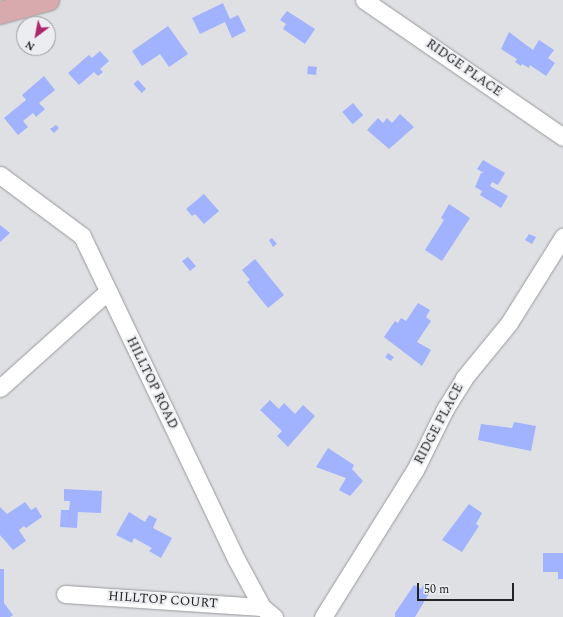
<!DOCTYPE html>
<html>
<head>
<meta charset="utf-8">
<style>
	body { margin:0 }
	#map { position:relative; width:563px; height:617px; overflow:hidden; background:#dfe0e3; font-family:Spectral,serif }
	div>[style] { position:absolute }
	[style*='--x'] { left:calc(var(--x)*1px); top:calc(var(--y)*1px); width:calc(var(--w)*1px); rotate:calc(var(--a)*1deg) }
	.building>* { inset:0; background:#a1b2ff; transform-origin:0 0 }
	.roads { filter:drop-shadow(0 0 1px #98999c) drop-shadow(0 0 1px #98999c) }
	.minor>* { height:17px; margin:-8.5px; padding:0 8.5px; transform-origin:8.5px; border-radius:8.5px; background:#fff }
	.major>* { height:22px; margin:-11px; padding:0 11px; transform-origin:11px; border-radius:11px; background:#d8aaad }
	span { translate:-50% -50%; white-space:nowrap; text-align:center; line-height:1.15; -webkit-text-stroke:4px #ecedf0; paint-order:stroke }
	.street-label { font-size:13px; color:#232324 }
	.north { position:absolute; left:16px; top:16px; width:40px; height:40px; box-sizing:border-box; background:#ecedf0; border:1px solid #9c9c9e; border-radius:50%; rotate:212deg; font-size:11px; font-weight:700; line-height:16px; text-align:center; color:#232324 }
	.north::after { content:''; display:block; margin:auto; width:14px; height:18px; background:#ae276a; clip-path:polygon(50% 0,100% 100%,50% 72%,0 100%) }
	.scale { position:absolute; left:417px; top:583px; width:97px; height:18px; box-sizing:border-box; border:2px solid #232324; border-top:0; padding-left:5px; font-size:12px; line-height:14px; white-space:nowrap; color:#232324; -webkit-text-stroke:3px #ecedf0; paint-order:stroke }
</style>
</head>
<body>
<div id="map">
	<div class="building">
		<div style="clip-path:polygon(223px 3px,230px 19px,238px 15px,246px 31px,232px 38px,225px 22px,200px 34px,192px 18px)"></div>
		<div style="clip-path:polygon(287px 11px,315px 29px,305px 44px,283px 29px,286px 24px,280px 20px)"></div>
		<div style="clip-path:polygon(168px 26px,188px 54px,169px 67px,160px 54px,142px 66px,132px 51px)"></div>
		<div style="clip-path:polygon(509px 32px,533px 50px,539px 40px,554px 50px,548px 58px,555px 63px,546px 76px,530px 65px,529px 68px,522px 64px,521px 66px,515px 62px,517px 59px,501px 49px)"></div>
		<div style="clip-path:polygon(100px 51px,109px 61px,100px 69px,103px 72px,98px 76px,94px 72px,79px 85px,68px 73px,89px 55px,92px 58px)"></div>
		<div style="left:308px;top:66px;width:9px;height:8px;rotate:6deg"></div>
		<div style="clip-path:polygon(44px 76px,55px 90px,39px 103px,45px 109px,36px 117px,33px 113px,23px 121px,28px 127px,18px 135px,4px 118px,26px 100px,22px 95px)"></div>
		<div style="left:138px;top:80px;width:12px;height:6px;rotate:48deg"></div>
		<div style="left:353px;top:103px;width:16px;height:14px;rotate:50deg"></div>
		<div style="clip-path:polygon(400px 114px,414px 127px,389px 149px,367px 130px,378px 118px,383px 123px,387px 118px,392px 123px)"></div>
		<div style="clip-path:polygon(56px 125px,59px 128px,54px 133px,50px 129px)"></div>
		<div style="clip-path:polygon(483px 160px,505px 173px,498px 185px,492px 182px,490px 186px,508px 196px,501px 208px,480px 195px,482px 191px,475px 187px,481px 173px,484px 173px,477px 169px)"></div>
		<div style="clip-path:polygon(204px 194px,219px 211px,204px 224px,195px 214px,192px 216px,186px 209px)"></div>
		<div style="clip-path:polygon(449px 204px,470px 218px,442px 261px,425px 250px,444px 220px,441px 218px)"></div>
		<div style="clip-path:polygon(0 225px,10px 233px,0 242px)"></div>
		<div style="clip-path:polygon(529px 234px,536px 237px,532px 244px,525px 240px)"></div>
		<div style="clip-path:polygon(272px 238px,277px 244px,273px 247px,269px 240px)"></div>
		<div style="clip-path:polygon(188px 257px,196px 266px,190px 271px,182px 261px)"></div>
		<div style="clip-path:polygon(255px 259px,284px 295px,268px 308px,247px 282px,250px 280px,242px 270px)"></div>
		<div style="clip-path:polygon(418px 303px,430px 310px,426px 317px,431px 321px,417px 342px,431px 350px,422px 366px,384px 337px,395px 321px,398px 323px,401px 318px,406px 321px)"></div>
		<div style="left:388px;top:353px;width:7px;height:5px;rotate:34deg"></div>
		<div style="clip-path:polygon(270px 400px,279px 409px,284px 403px,295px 414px,303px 405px,315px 416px,288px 447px,277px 436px,282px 431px,260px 410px)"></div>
		<div style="clip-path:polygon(514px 422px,536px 426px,531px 451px,478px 440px,481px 424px,512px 428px)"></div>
		<div style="clip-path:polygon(328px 448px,354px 465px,352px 469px,363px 481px,350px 496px,339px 490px,346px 478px,316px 467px)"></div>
		<div style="clip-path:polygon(64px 489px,102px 491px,101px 513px,78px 512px,77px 528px,60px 527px,61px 510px,69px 510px,70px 501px,64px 501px)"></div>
		<div style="clip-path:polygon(25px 502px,31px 510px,36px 507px,42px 517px,26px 528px,24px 526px,19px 530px,26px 541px,13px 550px,0 535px,0 507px,7px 514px)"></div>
		<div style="clip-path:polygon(469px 504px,482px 513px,476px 524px,479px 526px,462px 552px,442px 540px)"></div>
		<div style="clip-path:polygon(129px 512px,145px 522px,149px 515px,157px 519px,153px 528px,172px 538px,161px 558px,149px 551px,152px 548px,134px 538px,132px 543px,116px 535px)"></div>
		<div style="clip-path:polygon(543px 553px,563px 553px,563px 579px,558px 579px,558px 572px,543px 572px)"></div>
		<div style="clip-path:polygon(0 569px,4px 569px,4px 603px,13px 615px,10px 617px,0 617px)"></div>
		<div style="clip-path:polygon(425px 582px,433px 587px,415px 617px,395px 617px,395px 613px,414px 585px,421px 589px)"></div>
	</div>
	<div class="roads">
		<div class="minor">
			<div style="--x:364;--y:0;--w:242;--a:34.5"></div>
			<div style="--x:0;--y:175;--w:102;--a:36.6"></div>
			<div style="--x:82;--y:236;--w:358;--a:64.5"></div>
			<div style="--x:236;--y:559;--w:55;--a:61.6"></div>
			<div style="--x:262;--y:607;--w:16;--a:40"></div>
			<div style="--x:0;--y:388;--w:145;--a:-41.9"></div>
			<div style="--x:65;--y:594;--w:197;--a:3.8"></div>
			<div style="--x:323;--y:617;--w:173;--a:-58"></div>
			<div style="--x:415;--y:470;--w:68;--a:-63.8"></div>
			<div style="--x:445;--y:409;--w:36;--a:-58"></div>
			<div style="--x:464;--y:378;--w:71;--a:-50.7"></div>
			<div style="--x:509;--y:323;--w:102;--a:-57.9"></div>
		</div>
		<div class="major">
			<div style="--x:0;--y:13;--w:50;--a:-15.2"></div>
		</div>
	</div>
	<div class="street-label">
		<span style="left:464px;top:68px;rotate:35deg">RIDGE PLACE</span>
		<span style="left:152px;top:383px;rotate:64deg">HILLTOP ROAD</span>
		<span style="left:439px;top:424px;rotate:-62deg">RIDGE PLACE</span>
		<span style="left:163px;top:600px;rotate:4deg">HILLTOP COURT</span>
	</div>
	<div class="north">N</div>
	<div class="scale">50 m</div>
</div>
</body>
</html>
